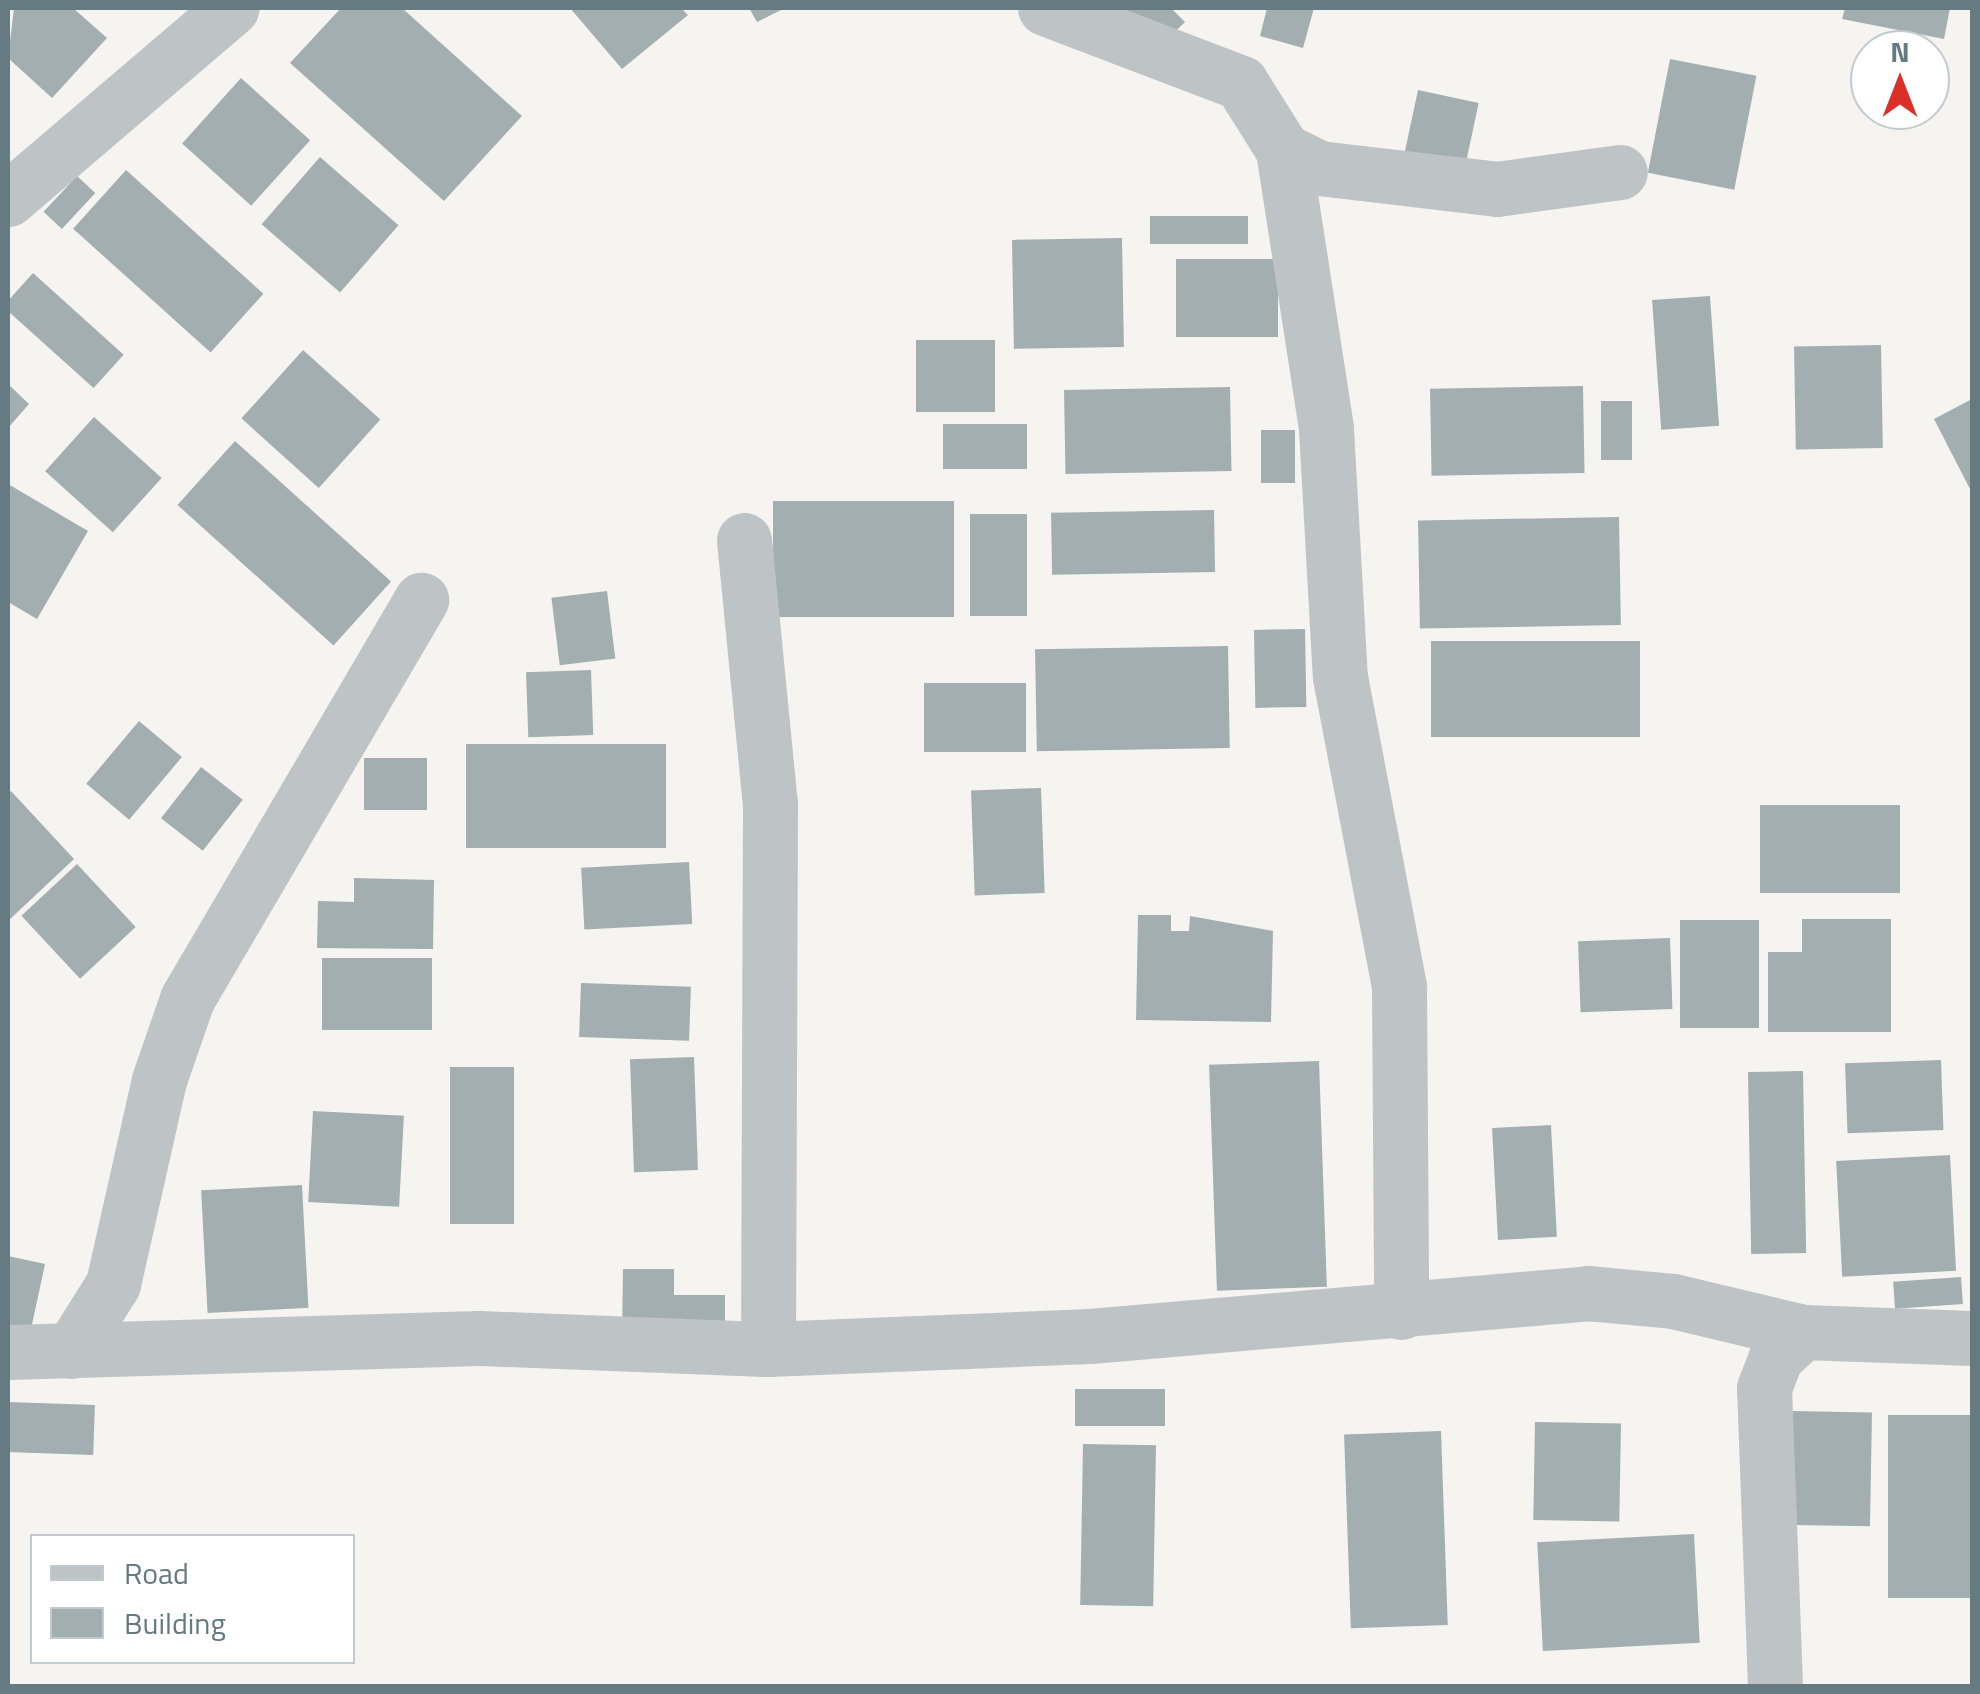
<!DOCTYPE html>
<html>
<head>
<meta charset="utf-8">
<style>
	body { margin:0 }
	#map { position:relative; width:1980px; height:1694px; overflow:hidden; background:#f5f4f1; font-family:"Titillium Web",sans-serif }
	div>[style] { position:absolute }
	[style*='--x'] { left:calc(var(--x)*1px); top:calc(var(--y)*1px); width:calc(var(--w)*1px); rotate:calc(var(--a)*1deg) }
	.building>* { inset:0; background:#a3aeb1; transform-origin:0 0 }
	.street>* { height:55px; margin:-27.5px; padding:0 27.5px; transform-origin:27.5px; border-radius:27.5px; background:#bec3c5 }
	span { translate:-50% -50%; white-space:nowrap; text-align:center; line-height:1.15; -webkit-text-stroke:10px #fff; paint-order:stroke }
	.frame { position:absolute; inset:0; border:10px solid #657a81; pointer-events:none }
	.legend { position:absolute; left:30px; top:1534px; width:325px; height:130px; box-sizing:border-box; background:#fff; border:2px solid #c1cacd; margin:0; padding:12px 18px; list-style:none; font-size:30px; color:#657a81 }
	.legend li { display:flex; align-items:center; gap:20px; height:50px }
	.legend b { width:50px; border:2px solid #c1cacd }
	.north { position:absolute; left:1850px; top:30px; width:100px; height:100px; box-sizing:border-box; background:#fff; border:2px solid #c1cacd; border-radius:50%; rotate:0deg; font-size:28px; font-weight:700; line-height:40px; text-align:center; color:#657a81 }
	.north::after { content:''; display:block; margin:auto; width:35px; height:45px; background:#dd2f29; clip-path:polygon(50% 0,100% 100%,50% 72%,0 100%) }
</style>
</head>
<body>
<div id="map">
	<div class="building">
		<div style="clip-path:polygon(14px 8px,73px 8px,107px 38px,52px 98px,8px 58px)"></div>
		<div style="clip-path:polygon(341px 8px,402px 8px,522px 116px,444px 201px,290px 63px)"></div>
		<div style="clip-path:polygon(570px 8px,681px 8px,688px 15px,622px 69px)"></div>
		<div style="clip-path:polygon(749px 8px,785px 8px,757px 22px)"></div>
		<div style="clip-path:polygon(1115px 8px,1171px 8px,1185px 22px,1157px 49px)"></div>
		<div style="clip-path:polygon(1267px 8px,1314px 8px,1303px 48px,1260px 36px)"></div>
		<div style="clip-path:polygon(1845px 8px,1950px 8px,1944px 39px,1842px 19px)"></div>
		<div style="left:1670px;top:59px;width:88px;height:116px;rotate:11deg"></div>
		<div style="left:241px;top:78px;width:93px;height:88px;rotate:42deg"></div>
		<div style="left:1418px;top:90px;width:62px;height:63px;rotate:12deg"></div>
		<div style="left:320px;top:157px;width:104px;height:89px;rotate:41deg"></div>
		<div style="left:126px;top:170px;width:185px;height:79px;rotate:42deg"></div>
		<div style="left:77px;top:176px;width:25px;height:49px;rotate:43deg"></div>
		<div style="left:1248px;top:216px;width:28px;height:98px;rotate:90deg"></div>
		<div style="left:1122px;top:238px;width:109px;height:110px;rotate:89deg"></div>
		<div style="left:1278px;top:259px;width:78px;height:102px;rotate:90deg"></div>
		<div style="left:33px;top:273px;width:122px;height:45px;rotate:42deg"></div>
		<div style="left:1710px;top:296px;width:130px;height:58px;rotate:86deg"></div>
		<div style="left:916px;top:340px;width:79px;height:72px"></div>
		<div style="left:1881px;top:345px;width:103px;height:87px;rotate:89deg"></div>
		<div style="left:303px;top:350px;width:104px;height:92px;rotate:42deg"></div>
		<div style="clip-path:polygon(8px 384px,29px 404px,8px 428px)"></div>
		<div style="left:1583px;top:386px;width:87px;height:153px;rotate:89deg"></div>
		<div style="left:1230px;top:387px;width:84px;height:166px;rotate:89deg"></div>
		<div style="clip-path:polygon(1972px 399px,1972px 493px,1934px 419px)"></div>
		<div style="left:1601px;top:401px;width:31px;height:59px"></div>
		<div style="left:94px;top:417px;width:91px;height:73px;rotate:42deg"></div>
		<div style="left:943px;top:424px;width:84px;height:45px"></div>
		<div style="left:1261px;top:430px;width:34px;height:53px"></div>
		<div style="left:235px;top:441px;width:210px;height:86px;rotate:42deg"></div>
		<div style="clip-path:polygon(8px 484px,88px 531px,37px 619px,8px 602px)"></div>
		<div style="left:954px;top:501px;width:116px;height:181px;rotate:90deg"></div>
		<div style="left:1214px;top:510px;width:62px;height:163px;rotate:89deg"></div>
		<div style="left:970px;top:514px;width:57px;height:102px"></div>
		<div style="left:1619px;top:517px;width:108px;height:201px;rotate:89deg"></div>
		<div style="left:607px;top:591px;width:68px;height:56px;rotate:83deg"></div>
		<div style="left:1305px;top:629px;width:78px;height:51px;rotate:89deg"></div>
		<div style="left:1431px;top:641px;width:209px;height:96px"></div>
		<div style="left:1228px;top:646px;width:102px;height:193px;rotate:89deg"></div>
		<div style="left:591px;top:670px;width:65px;height:65px;rotate:88deg"></div>
		<div style="left:1026px;top:683px;width:69px;height:102px;rotate:90deg"></div>
		<div style="left:139px;top:721px;width:56px;height:82px;rotate:40deg"></div>
		<div style="left:466px;top:744px;width:200px;height:104px"></div>
		<div style="left:364px;top:758px;width:63px;height:52px"></div>
		<div style="left:201px;top:767px;width:53px;height:65px;rotate:38deg"></div>
		<div style="left:1041px;top:788px;width:105px;height:70px;rotate:88deg"></div>
		<div style="clip-path:polygon(11px 791px,74px 859px,8px 921px,8px 795px)"></div>
		<div style="left:1760px;top:805px;width:140px;height:88px"></div>
		<div style="left:689px;top:862px;width:62px;height:108px;rotate:87deg"></div>
		<div style="left:77px;top:864px;width:86px;height:76px;rotate:47deg"></div>
		<div style="clip-path:polygon(354px 878px,434px 880px,433px 949px,317px 948px,318px 901px,354px 902px)"></div>
		<div style="clip-path:polygon(1138px 915px,1171px 915px,1171px 931px,1189px 931px,1190px 916px,1273px 931px,1271px 1022px,1136px 1020px)"></div>
		<div style="clip-path:polygon(1802px 919px,1891px 919px,1891px 1032px,1768px 1032px,1768px 952px,1802px 952px)"></div>
		<div style="left:1680px;top:920px;width:79px;height:108px"></div>
		<div style="left:1670px;top:938px;width:71px;height:92px;rotate:88deg"></div>
		<div style="left:432px;top:958px;width:72px;height:110px;rotate:90deg"></div>
		<div style="left:581px;top:983px;width:110px;height:54px;rotate:2deg"></div>
		<div style="left:694px;top:1057px;width:113px;height:64px;rotate:88deg"></div>
		<div style="left:1941px;top:1060px;width:70px;height:96px;rotate:88deg"></div>
		<div style="left:1319px;top:1061px;width:226px;height:110px;rotate:88deg"></div>
		<div style="left:450px;top:1067px;width:64px;height:157px"></div>
		<div style="left:1803px;top:1071px;width:182px;height:55px;rotate:89deg"></div>
		<div style="left:313px;top:1111px;width:91px;height:91px;rotate:3deg"></div>
		<div style="left:1551px;top:1125px;width:112px;height:59px;rotate:87deg"></div>
		<div style="left:1950px;top:1155px;width:116px;height:114px;rotate:87deg"></div>
		<div style="left:302px;top:1185px;width:123px;height:101px;rotate:87deg"></div>
		<div style="clip-path:polygon(8px 1256px,45px 1264px,28px 1343px,8px 1339px)"></div>
		<div style="clip-path:polygon(623px 1269px,674px 1269px,674px 1295px,725px 1295px,725px 1338px,622px 1337px)"></div>
		<div style="left:1961px;top:1277px;width:27px;height:68px;rotate:86deg"></div>
		<div style="left:1075px;top:1389px;width:90px;height:37px"></div>
		<div style="left:8px;top:1402px;width:87px;height:50px;rotate:2deg"></div>
		<div style="left:1793px;top:1411px;width:79px;height:114px;rotate:1deg"></div>
		<div style="left:1972px;top:1415px;width:183px;height:84px;rotate:90deg"></div>
		<div style="left:1535px;top:1422px;width:86px;height:98px;rotate:1deg"></div>
		<div style="left:1441px;top:1431px;width:194px;height:97px;rotate:88deg"></div>
		<div style="left:1083px;top:1444px;width:73px;height:161px;rotate:1deg"></div>
		<div style="left:1694px;top:1534px;width:109px;height:157px;rotate:87deg"></div>
	</div>
	<div class="street">
		<div style="--x:1045;--y:8;--w:210;--a:20.9"></div>
		<div style="--x:1241;--y:83;--w:79;--a:57.9"></div>
		<div style="--x:1283;--y:150;--w:40;--a:26.6"></div>
		<div style="--x:1319;--y:168;--w:179;--a:6.7"></div>
		<div style="--x:1497;--y:189;--w:124;--a:-7.9"></div>
		<div style="--x:1283;--y:150;--w:282;--a:81.2"></div>
		<div style="--x:1326;--y:429;--w:248;--a:86.8"></div>
		<div style="--x:1340;--y:677;--w:316;--a:79.2"></div>
		<div style="--x:1399;--y:987;--w:325;--a:89.6"></div>
		<div style="--x:8;--y:199;--w:294;--a:-40.5"></div>
		<div style="--x:744;--y:540;--w:265;--a:84.4"></div>
		<div style="--x:770;--y:804;--w:545;--a:90.21"></div>
		<div style="--x:71;--y:1351;--w:79;--a:-57.9"></div>
		<div style="--x:113;--y:1284;--w:209;--a:-77.3"></div>
		<div style="--x:159;--y:1080;--w:86;--a:-70.9"></div>
		<div style="--x:187;--y:999;--w:463;--a:-59.6"></div>
		<div style="--x:8;--y:1352;--w:471;--a:-1.7"></div>
		<div style="--x:479;--y:1338;--w:289;--a:2.2"></div>
		<div style="--x:768;--y:1349;--w:322;--a:-2.3"></div>
		<div style="--x:1090;--y:1336;--w:499;--a:-4.9"></div>
		<div style="--x:1587;--y:1293;--w:86;--a:5.3"></div>
		<div style="--x:1673;--y:1301;--w:134;--a:13.4"></div>
		<div style="--x:1803;--y:1332;--w:169;--a:2"></div>
		<div style="--x:1775;--y:1686;--w:298;--a:-92.1"></div>
		<div style="--x:1764;--y:1388;--w:33;--a:-69"></div>
		<div style="--x:1776;--y:1357;--w:37;--a:-43"></div>
	</div>
	<div class="frame"></div>
	<ul class="legend">
	<li><b style="height:12px;background:#bec3c5"></b>Road</li>
	<li><b style="height:28px;background:#a3aeb1"></b>Building</li>
	</ul>
	<div class="north">N</div>
</div>
</body>
</html>
